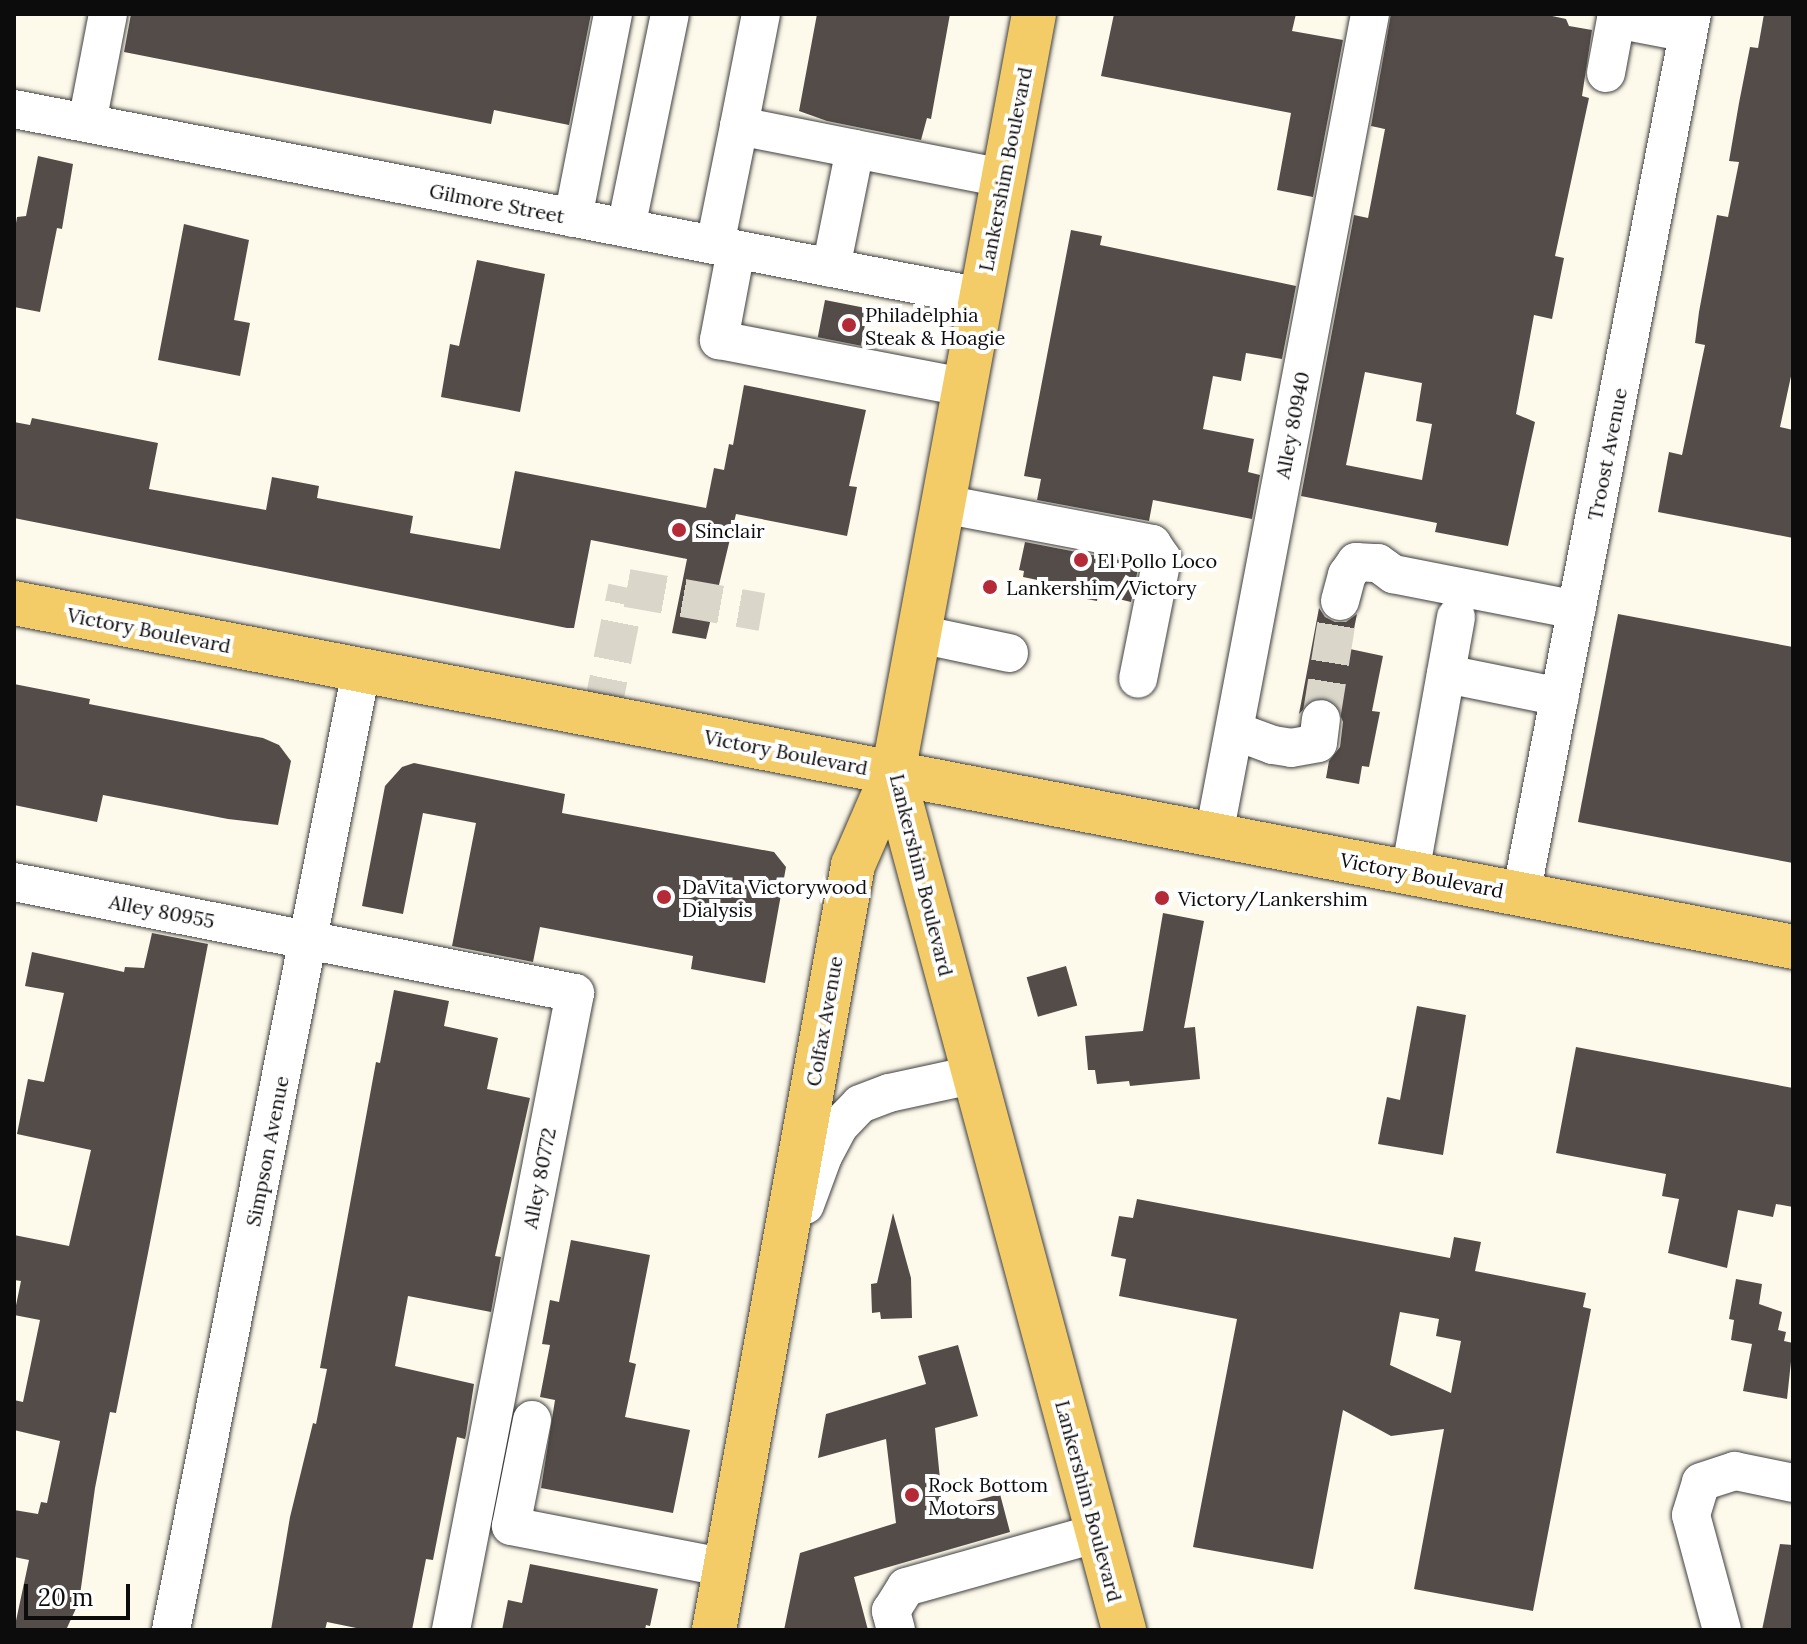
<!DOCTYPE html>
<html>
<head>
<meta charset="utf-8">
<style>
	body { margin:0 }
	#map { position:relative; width:1807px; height:1644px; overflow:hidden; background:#fefaeb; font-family:Lora,serif }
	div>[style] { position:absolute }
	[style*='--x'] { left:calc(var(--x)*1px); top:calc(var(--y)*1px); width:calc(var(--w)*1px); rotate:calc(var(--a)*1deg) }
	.building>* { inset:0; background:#544c49; transform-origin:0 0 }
	.minor-tunnel>* { height:38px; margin-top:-19px; transform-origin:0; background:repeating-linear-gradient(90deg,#dad6ca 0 38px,transparent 0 57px) }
	.roads { filter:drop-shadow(0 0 2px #3f3f3f) drop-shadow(0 0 2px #3f3f3f) }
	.minor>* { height:38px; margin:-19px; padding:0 19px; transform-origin:19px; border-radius:19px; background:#fff }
	.major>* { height:44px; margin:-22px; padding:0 22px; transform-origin:22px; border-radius:22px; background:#f3cb67 }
	.dots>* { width:22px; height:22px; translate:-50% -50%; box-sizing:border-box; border:4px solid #fff; border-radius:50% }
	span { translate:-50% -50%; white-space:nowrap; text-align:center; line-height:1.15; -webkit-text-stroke:8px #fff; paint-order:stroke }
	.street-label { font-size:20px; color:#0c0c0c }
	.poi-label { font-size:20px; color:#0c0c0c }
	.left { translate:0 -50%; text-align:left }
	.frame { position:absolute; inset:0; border:16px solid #0c0c0c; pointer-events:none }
	.scale { position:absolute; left:24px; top:1584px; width:106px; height:36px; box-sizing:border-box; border:4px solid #0c0c0c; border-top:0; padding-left:10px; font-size:24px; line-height:28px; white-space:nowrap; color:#0c0c0c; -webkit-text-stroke:6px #fff; paint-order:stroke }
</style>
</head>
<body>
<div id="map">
	<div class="building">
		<div style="clip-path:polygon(131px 14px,591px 14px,569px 125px,494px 110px,491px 124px,124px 52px)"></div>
		<div style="clip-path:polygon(817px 14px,950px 14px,931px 119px,927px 118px,921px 140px,827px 121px,799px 111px)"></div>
		<div style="clip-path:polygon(1114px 14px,1296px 14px,1292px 31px,1343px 40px,1313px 197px,1277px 190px,1291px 113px,1101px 76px)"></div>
		<div style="clip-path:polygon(evenodd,1391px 14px,1543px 14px,1566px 19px,1569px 26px,1592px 30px,1582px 96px,1589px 98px,1555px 256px,1564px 258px,1552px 319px,1534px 315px,1516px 414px,1535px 422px,1508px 546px,1435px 532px,1437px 523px,1301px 496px,1354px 215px,1368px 218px,1385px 129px,1371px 126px,1391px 14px,1365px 372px,1422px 383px,1416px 421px,1432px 424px,1422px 480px,1346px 465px,1365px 372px)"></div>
		<div style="clip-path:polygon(1764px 14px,1793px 14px,1793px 367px,1780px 427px,1793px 430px,1793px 538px,1658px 512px,1669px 452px,1682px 455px,1705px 345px,1695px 343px,1699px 312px,1717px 215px,1728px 217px,1739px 162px,1729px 161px,1739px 103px,1750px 47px,1758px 48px)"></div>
		<div style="clip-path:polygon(38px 156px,73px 164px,62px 229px,57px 228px,40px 312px,14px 307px,14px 235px,17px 217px,26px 216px)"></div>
		<div style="clip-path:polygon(184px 224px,249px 240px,234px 320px,250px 323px,240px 376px,158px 360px)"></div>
		<div style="clip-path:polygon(1071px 230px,1102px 236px,1100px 245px,1296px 286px,1282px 359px,1246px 353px,1241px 381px,1213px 376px,1203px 429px,1254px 439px,1248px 472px,1260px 475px,1252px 519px,1153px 500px,1149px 521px,1037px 500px,1041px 479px,1024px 476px)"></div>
		<div style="clip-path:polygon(477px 260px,545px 274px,520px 412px,441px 397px,450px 344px,459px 346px)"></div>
		<div style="left:825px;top:300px;width:44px;height:38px;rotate:11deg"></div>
		<div style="clip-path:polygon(744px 385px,866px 410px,849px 486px,857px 487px,847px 536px,736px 514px,706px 639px,672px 633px,687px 559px,591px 540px,574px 628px,567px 628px,14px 518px,14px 422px,30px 425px,32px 418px,158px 443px,149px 489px,266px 510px,272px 477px,319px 486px,317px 498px,413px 516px,410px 533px,500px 549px,515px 471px,706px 508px,714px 468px,724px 470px,729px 444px,733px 445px)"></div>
		<div style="clip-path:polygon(1025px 542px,1139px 564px,1131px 602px,1098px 594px,1097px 601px,1056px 593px,1057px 584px,1023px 577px,1024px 571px,1019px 570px)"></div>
		<div style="clip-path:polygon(1319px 608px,1325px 617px,1335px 622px,1346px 622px,1357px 614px,1350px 649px,1383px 656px,1372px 711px,1380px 712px,1369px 767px,1362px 766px,1359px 784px,1326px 778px,1329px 761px,1340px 747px,1343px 722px,1335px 702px,1324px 697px,1313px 699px,1299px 714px)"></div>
		<div style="clip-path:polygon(1618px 614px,1793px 647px,1793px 863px,1578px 822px)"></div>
		<div style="clip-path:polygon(14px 684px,90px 699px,89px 704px,263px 738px,279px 745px,291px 761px,278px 825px,228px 819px,103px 795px,97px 822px,14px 805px)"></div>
		<div style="clip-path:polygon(414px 763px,565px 794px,562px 813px,774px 852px,786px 867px,765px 983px,691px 969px,693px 956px,540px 927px,533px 962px,452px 946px,476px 823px,423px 813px,403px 914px,362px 906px,385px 786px,402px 767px)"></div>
		<div style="clip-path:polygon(1163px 913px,1204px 921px,1184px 1028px,1195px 1027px,1200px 1079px,1130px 1086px,1129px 1081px,1097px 1084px,1095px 1070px,1088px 1070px,1085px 1036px,1143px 1031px)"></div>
		<div style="clip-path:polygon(152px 933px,208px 944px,148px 1253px,116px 1413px,110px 1412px,95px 1488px,79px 1602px,66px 1630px,14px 1630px,29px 1560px,14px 1557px,14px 1510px,38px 1514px,41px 1502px,47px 1503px,60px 1441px,14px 1430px,14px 1400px,23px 1402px,40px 1320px,14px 1315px,21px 1281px,14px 1280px,14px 1235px,69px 1246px,91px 1150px,17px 1134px,28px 1079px,44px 1082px,64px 993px,25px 986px,32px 952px,124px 972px,125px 967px,144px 968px)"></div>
		<div style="left:1066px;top:966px;width:41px;height:41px;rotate:74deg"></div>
		<div style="clip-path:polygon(394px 990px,449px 1001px,444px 1026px,498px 1038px,487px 1089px,530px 1098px,495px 1256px,501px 1257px,491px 1312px,408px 1296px,395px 1366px,474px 1384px,466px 1435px,465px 1439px,457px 1437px,433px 1560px,426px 1559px,412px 1630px,366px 1630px,327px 1622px,325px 1630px,271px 1630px,290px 1517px,313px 1423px,316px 1424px,327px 1369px,320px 1368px,376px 1062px,380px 1063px)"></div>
		<div style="clip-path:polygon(1417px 1006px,1466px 1015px,1443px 1155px,1378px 1144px,1387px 1097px,1400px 1100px)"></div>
		<div style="clip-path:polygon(1576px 1047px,1793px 1088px,1793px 1207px,1776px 1204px,1773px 1217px,1738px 1210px,1727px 1268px,1668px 1253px,1679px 1199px,1662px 1196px,1666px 1174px,1556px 1153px)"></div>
		<div style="clip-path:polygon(evenodd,1137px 1199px,1450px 1258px,1454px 1237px,1481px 1242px,1475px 1271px,1586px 1293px,1583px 1307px,1591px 1309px,1533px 1611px,1414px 1589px,1444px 1429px,1391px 1436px,1343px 1410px,1313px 1569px,1193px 1547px,1237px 1319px,1119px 1296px,1126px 1259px,1111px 1256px,1119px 1216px,1133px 1218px,1137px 1199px,1400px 1312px,1439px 1319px,1436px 1336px,1461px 1341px,1451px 1393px,1390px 1365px,1400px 1312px)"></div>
		<div style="clip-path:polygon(893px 1213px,911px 1278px,912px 1318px,881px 1319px,880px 1312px,872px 1313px,871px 1284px,877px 1283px)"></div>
		<div style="clip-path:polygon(571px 1240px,650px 1255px,629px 1362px,636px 1364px,625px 1417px,690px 1430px,673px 1513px,541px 1488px,555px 1400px,540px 1397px,550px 1345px,542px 1344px,550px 1300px,559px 1302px)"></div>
		<div style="clip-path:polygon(1736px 1279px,1762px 1284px,1759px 1304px,1782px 1312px,1778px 1330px,1786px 1332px,1784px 1341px,1793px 1343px,1787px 1399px,1743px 1391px,1752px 1344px,1731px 1340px,1734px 1320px,1729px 1319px)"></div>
		<div style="clip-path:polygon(958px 1345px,978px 1416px,935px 1428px,943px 1510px,1000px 1494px,1010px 1532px,854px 1577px,868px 1630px,784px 1630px,800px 1553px,896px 1523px,886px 1439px,818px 1458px,826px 1414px,926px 1384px,918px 1356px)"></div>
		<div style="clip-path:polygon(1780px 1544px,1793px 1545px,1793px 1630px,1762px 1630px)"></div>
		<div style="clip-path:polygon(530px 1564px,658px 1589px,650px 1626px,646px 1625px,645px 1630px,502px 1630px,508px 1600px,522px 1603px)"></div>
	</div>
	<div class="minor-tunnel">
		<div style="--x:601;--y:716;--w:131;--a:-78.5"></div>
		<div style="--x:627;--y:588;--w:137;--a:10.1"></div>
		<div style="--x:1321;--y:719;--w:120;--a:-80.9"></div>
	</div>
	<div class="roads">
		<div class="minor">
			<div style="--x:1606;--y:73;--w:55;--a:-79.5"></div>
			<div style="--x:1616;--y:19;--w:73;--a:11"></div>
			<div style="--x:14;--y:109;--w:985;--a:11"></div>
			<div style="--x:87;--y:123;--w:111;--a:-79.1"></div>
			<div style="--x:739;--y:126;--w:114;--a:-78.9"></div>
			<div style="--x:573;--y:218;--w:208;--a:-78.9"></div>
			<div style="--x:626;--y:228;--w:218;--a:-78.4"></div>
			<div style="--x:715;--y:245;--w:121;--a:-78.6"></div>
			<div style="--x:739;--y:126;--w:118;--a:11.2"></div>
			<div style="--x:736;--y:250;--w:92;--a:100.7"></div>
			<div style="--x:719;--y:340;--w:249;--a:10.9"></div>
			<div style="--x:831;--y:268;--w:121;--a:-78.6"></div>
			<div style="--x:855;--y:149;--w:151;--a:11.1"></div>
			<div style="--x:943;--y:504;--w:213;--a:10.8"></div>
			<div style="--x:1152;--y:544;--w:18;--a:56"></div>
			<div style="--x:1162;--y:559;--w:122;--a:101.3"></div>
			<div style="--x:1340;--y:601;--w:27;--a:-75"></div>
			<div style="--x:1347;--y:575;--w:16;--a:-55"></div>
			<div style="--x:1356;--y:562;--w:22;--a:3"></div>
			<div style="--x:1378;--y:563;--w:19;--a:36"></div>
			<div style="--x:1393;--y:574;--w:187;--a:11.1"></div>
			<div style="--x:919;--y:634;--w:92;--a:11.9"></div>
			<div style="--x:1446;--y:674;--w:116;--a:11.4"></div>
			<div style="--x:1235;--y:731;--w:40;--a:20.2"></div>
			<div style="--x:1273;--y:745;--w:18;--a:9"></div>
			<div style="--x:1291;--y:748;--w:27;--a:-10"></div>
			<div style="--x:1318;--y:743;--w:24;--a:-83"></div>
			<div style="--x:1214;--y:835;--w:836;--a:-79.24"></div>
			<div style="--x:1410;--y:873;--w:260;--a:-79.8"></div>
			<div style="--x:14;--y:882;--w:572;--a:11.19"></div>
			<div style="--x:575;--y:993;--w:649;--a:101.02"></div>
			<div style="--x:1521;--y:895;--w:897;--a:-79.02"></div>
			<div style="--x:805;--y:1205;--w:52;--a:-69.8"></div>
			<div style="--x:823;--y:1156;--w:34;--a:-62"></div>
			<div style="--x:839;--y:1126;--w:30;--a:-46"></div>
			<div style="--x:860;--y:1104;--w:31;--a:-21"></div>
			<div style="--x:889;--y:1093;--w:85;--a:-12.2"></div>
			<div style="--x:532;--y:1420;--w:108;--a:101.2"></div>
			<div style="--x:511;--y:1526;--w:220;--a:11"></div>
			<div style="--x:171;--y:1630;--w:978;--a:-78.79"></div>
			<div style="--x:896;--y:1630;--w:20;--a:-105"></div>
			<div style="--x:891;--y:1611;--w:28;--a:-58"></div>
			<div style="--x:906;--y:1587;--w:199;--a:-15.7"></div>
			<div style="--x:1722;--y:1630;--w:119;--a:-105.1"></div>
			<div style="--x:1691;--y:1515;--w:34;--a:-73"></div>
			<div style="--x:1701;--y:1482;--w:36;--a:-18"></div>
			<div style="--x:1735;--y:1471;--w:59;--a:11.7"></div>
		</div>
		<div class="major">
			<div style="--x:1034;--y:14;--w:772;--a:100.52"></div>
			<div style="--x:893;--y:773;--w:888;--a:74.91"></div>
			<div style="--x:14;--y:603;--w:1812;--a:10.94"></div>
			<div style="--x:714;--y:1630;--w:778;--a:-79.7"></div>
			<div style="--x:853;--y:865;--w:100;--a:-66.5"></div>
		</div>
	</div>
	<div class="dots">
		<div style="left:849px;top:325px;background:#b52a37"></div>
		<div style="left:679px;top:530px;background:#b52a37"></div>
		<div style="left:1081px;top:560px;background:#b52a37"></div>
		<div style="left:990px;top:587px;background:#b52a37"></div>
		<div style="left:664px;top:897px;background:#b52a37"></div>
		<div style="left:1162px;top:898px;background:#b52a37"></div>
		<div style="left:912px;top:1495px;background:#b52a37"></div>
	</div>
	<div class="street-label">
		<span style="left:1005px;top:169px;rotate:-79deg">Lankershim Boulevard</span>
		<span style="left:497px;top:203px;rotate:11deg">Gilmore Street</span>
		<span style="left:1292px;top:425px;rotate:-79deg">Alley 80940</span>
		<span style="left:1607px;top:454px;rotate:-79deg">Troost Avenue</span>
		<span style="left:149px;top:630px;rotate:11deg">Victory Boulevard</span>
		<span style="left:786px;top:752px;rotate:11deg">Victory Boulevard</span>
		<span style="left:922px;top:875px;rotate:76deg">Lankershim Boulevard</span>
		<span style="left:1422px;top:875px;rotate:11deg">Victory Boulevard</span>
		<span style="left:162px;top:911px;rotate:11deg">Alley 80955</span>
		<span style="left:824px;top:1021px;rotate:-80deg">Colfax Avenue</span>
		<span style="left:267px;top:1151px;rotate:-79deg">Simpson Avenue</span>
		<span style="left:539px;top:1178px;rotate:-79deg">Alley 80772</span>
		<span style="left:1089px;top:1501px;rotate:75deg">Lankershim Boulevard</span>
	</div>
	<div class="poi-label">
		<span class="left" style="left:865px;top:326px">Philadelphia<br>Steak &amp; Hoagie</span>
		<span class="left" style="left:695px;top:530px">Sinclair</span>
		<span class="left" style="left:1097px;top:560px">El Pollo Loco</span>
		<span class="left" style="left:1006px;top:587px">Lankershim/Victory</span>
		<span class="left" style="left:682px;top:898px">DaVita Victorywood<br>Dialysis</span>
		<span class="left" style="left:1178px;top:898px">Victory/Lankershim</span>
		<span class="left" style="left:928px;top:1496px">Rock Bottom<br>Motors</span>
	</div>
	<div class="frame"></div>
	<div class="scale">20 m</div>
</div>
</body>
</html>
